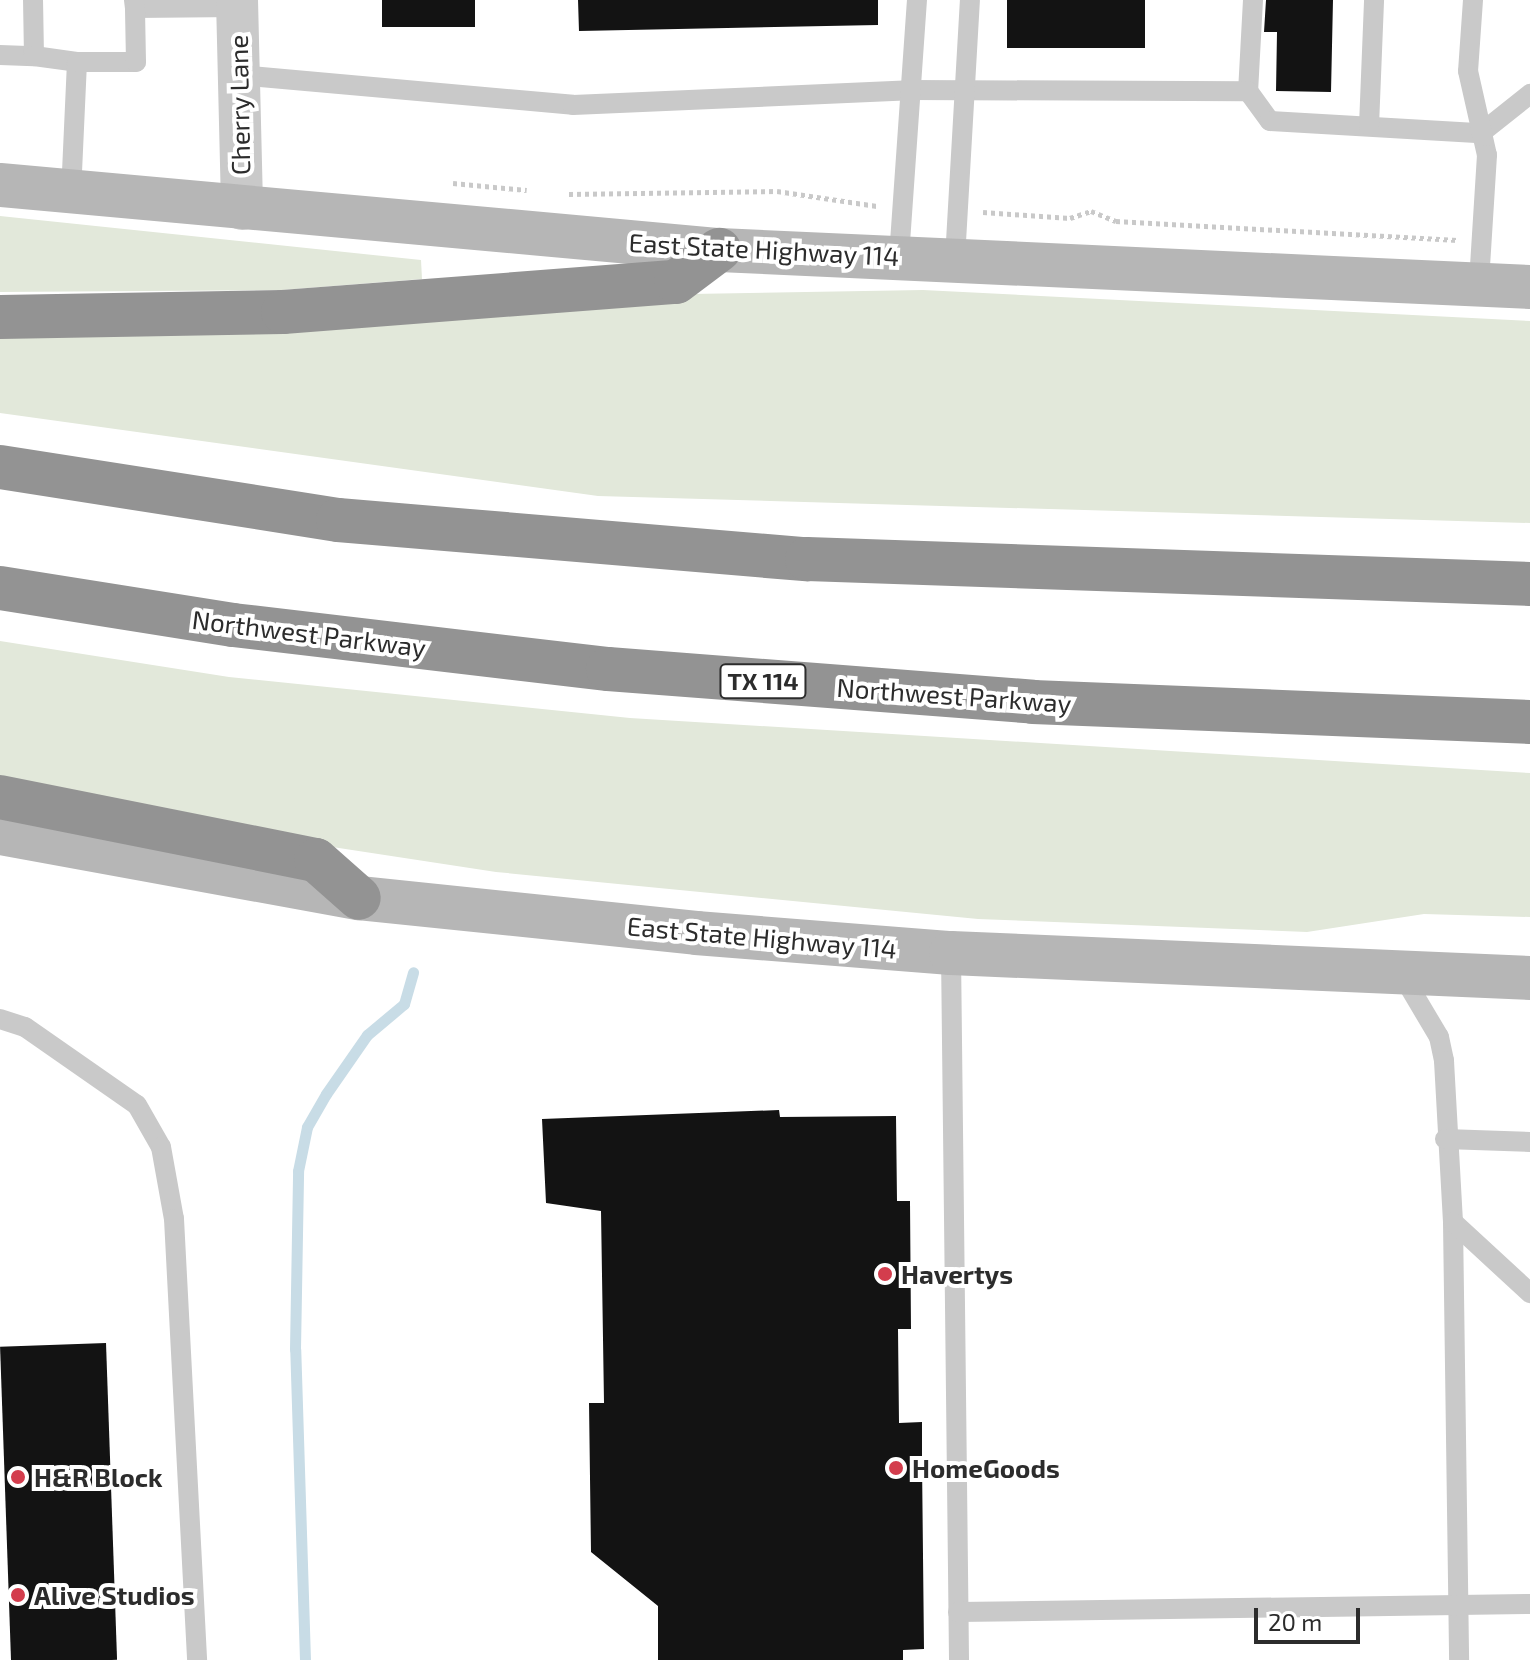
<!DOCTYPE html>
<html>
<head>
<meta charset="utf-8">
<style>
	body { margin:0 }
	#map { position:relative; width:1530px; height:1660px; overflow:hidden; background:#fff; font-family:"Exo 2",sans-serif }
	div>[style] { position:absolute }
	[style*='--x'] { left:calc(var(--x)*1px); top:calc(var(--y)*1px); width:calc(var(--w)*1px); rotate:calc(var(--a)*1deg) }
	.green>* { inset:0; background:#e2e8da }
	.stream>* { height:11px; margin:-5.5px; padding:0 5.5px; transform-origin:5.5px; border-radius:5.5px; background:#c8dce6 }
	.building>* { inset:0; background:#131313; transform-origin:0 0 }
	.path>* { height:5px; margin-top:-2.5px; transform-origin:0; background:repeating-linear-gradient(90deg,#c9c9c9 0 4px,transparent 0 8px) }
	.lane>* { height:20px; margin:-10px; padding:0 10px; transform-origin:10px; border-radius:10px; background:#c9c9c9 }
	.street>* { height:42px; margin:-21px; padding:0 21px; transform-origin:21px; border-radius:21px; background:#c9c9c9 }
	.secondary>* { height:44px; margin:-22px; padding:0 22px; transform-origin:22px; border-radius:22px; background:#b6b6b6 }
	.highway>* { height:44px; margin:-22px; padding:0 22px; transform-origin:22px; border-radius:22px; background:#939393 }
	.dots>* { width:22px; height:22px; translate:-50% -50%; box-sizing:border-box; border:4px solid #fff; border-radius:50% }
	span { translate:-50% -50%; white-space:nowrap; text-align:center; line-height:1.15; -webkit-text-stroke:8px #fff; paint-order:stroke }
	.shield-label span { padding:2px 6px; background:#fff; border:2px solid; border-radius:6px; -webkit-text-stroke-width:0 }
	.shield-label { font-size:24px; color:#2c2c2c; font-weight:700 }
	.street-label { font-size:26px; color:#2c2c2c }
	.poi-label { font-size:26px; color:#2c2c2c; font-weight:700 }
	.left { translate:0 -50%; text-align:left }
	.scale { position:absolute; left:1254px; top:1608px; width:106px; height:36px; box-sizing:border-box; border:4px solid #2c2c2c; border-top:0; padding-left:10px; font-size:24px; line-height:28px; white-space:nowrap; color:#2c2c2c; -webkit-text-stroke:6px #fff; paint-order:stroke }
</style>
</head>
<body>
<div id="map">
	<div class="green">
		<div style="clip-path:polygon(0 216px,421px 260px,422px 279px,282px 290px,0 292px)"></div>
		<div style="clip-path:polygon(923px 290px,1530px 321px,1530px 523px,598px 496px,0 413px,0 327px,573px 296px)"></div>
		<div style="clip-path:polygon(0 641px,229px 677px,630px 718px,1530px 773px,1530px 917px,1424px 914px,1307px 932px,978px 919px,496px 872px,280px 839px,0 785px)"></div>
	</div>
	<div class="stream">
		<div style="--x:305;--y:1660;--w:311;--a:-91.8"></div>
		<div style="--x:295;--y:1349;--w:178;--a:-89"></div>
		<div style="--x:298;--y:1171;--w:45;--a:-78.4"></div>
		<div style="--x:307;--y:1127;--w:38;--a:-60"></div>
		<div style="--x:326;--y:1094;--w:72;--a:-55.2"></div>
		<div style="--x:367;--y:1035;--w:48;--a:-40"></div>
		<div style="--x:404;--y:1004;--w:33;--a:-74"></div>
	</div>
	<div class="building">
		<div style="left:382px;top:0;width:93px;height:27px"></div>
		<div style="clip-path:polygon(578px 0,878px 0,878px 25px,579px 31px)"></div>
		<div style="left:1007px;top:0;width:138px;height:48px"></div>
		<div style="clip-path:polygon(1266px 0,1333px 0,1331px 92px,1276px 91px,1277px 32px,1264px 32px)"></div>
		<div style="clip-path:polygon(779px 1110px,780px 1117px,896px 1116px,897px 1201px,910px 1201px,911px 1329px,898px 1329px,899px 1423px,922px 1422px,922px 1461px,924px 1649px,903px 1650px,903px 1660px,658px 1660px,658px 1606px,591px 1552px,589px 1403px,604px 1403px,601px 1211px,546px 1203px,542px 1119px)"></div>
		<div style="left:106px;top:1343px;width:317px;height:106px;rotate:88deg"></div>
	</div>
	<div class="path">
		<div style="--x:453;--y:183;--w:74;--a:5.4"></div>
		<div style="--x:569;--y:194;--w:208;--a:-0.8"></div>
		<div style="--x:777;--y:191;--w:101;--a:8.5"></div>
		<div style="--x:983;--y:212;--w:87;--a:3.9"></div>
		<div style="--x:1070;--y:218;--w:22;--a:-18"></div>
		<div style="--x:1091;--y:211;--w:27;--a:22"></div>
		<div style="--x:1116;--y:221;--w:342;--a:3.2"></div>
	</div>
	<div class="lane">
		<div style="--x:134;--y:0;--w:8;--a:83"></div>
		<div style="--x:135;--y:8;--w:102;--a:-0.6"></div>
		<div style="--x:1253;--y:0;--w:91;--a:93.1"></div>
		<div style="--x:1248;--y:91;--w:37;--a:54"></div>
		<div style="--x:1270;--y:121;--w:211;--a:3.3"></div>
		<div style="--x:1481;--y:133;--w:63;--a:-38.5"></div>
		<div style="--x:1473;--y:0;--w:71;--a:94"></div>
		<div style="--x:1468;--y:71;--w:86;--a:77.3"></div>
		<div style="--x:1487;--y:155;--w:128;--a:93.6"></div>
		<div style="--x:0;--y:55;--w:34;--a:2"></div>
		<div style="--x:34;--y:56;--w:56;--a:-91"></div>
		<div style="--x:34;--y:56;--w:43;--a:7.9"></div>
		<div style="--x:77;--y:62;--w:130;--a:92.6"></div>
		<div style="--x:77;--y:62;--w:59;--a:0"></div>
		<div style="--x:136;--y:62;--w:54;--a:-91.1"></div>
		<div style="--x:239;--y:75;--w:335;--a:5.1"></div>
		<div style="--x:573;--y:105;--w:337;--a:-2.5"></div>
		<div style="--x:910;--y:90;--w:338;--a:0.2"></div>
		<div style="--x:1369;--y:126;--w:126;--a:-87.7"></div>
		<div style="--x:899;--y:257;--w:258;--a:-86"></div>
		<div style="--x:955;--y:259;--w:259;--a:-86.7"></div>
		<div style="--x:951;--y:953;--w:707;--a:89.35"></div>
		<div style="--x:1401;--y:973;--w:74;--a:59.3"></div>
		<div style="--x:1439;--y:1037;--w:25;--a:78"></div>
		<div style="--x:1444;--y:1061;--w:161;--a:86.8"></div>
		<div style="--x:1453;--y:1222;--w:438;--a:89.2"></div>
		<div style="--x:0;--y:1019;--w:26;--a:18"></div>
		<div style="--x:25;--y:1027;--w:136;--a:34.9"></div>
		<div style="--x:137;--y:1105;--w:48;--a:60.3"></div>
		<div style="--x:161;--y:1147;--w:73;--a:79.8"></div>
		<div style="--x:174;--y:1219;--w:442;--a:87"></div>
		<div style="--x:1445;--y:1139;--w:85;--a:2"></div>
		<div style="--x:1453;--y:1222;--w:105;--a:42.7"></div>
		<div style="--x:958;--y:1612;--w:572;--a:-0.8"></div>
	</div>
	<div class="street">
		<div style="--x:237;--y:0;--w:209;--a:88.6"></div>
	</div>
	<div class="secondary">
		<div style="--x:0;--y:185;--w:722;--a:5.17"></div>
		<div style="--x:719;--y:250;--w:812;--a:2.61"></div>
		<div style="--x:0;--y:833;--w:365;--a:10.3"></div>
		<div style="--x:359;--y:898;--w:339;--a:5.9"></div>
		<div style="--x:696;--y:933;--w:256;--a:4.5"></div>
		<div style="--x:951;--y:953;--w:580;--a:2.47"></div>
	</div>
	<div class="highway">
		<div style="--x:0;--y:317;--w:283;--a:-1"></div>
		<div style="--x:283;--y:312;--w:394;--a:-4.4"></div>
		<div style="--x:676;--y:282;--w:54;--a:-36.7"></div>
		<div style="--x:0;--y:467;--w:342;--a:8.9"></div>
		<div style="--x:338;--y:520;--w:471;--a:4.8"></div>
		<div style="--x:807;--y:559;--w:723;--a:1.98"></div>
		<div style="--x:0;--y:588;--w:236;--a:9"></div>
		<div style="--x:233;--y:625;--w:378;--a:6.7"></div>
		<div style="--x:608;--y:669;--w:426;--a:4.4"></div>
		<div style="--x:1033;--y:702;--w:497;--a:2.3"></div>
		<div style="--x:0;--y:797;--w:322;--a:11.3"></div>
		<div style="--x:316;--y:860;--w:57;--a:41.5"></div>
	</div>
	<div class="dots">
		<div style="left:885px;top:1274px;background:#d33d4d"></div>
		<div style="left:896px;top:1468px;background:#d33d4d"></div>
		<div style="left:18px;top:1477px;background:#d33d4d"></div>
		<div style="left:18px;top:1595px;background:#d33d4d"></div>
	</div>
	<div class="shield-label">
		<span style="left:763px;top:681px">TX 114</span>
	</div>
	<div class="street-label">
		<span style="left:239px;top:105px;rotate:-91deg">Cherry Lane</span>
		<span style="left:764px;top:249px;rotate:3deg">East State Highway 114</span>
		<span style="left:309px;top:633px;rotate:7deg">Northwest Parkway</span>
		<span style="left:954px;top:695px;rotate:4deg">Northwest Parkway</span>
		<span style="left:762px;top:937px;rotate:5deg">East State Highway 114</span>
	</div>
	<div class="poi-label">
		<span class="left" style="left:901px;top:1274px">Havertys</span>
		<span class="left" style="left:912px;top:1468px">HomeGoods</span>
		<span class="left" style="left:34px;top:1477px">H&amp;R Block</span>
		<span class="left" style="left:34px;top:1595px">Alive Studios</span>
	</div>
	<div class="scale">20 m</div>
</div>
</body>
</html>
